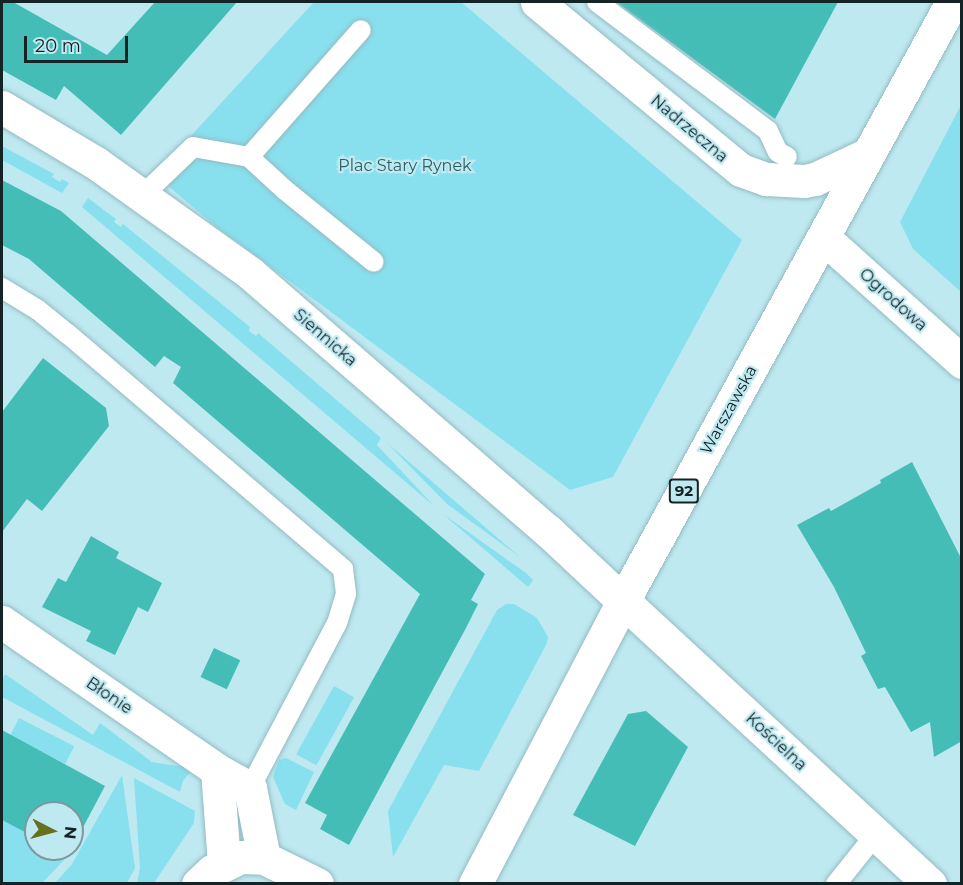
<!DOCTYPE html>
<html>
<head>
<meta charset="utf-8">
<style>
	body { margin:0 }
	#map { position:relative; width:963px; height:885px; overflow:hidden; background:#bfe9f0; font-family:Montserrat,sans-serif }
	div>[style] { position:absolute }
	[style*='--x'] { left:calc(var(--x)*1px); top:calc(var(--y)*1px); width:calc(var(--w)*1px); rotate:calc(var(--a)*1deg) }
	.green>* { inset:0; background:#88e0ee; transform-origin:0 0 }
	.building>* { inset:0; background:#45bdb7; transform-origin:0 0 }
	.roads { filter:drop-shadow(0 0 2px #93bbc2) drop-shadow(0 0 2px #93bbc2) }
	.service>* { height:20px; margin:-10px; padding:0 10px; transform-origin:10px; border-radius:10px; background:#fff }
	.minor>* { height:33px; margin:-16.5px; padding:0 16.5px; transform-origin:16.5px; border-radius:16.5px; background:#fff }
	.tertiary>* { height:33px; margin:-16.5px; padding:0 16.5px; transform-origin:16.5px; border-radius:16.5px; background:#fff }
	.secondary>* { height:33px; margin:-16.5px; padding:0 16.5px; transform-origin:16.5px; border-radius:16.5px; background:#fff }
	.primary>* { height:33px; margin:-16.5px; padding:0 16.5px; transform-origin:16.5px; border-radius:16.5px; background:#fff }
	span { translate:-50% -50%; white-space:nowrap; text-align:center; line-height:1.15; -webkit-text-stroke:4.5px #bfe9f0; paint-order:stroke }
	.shield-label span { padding:2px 4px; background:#bfe9f0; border:2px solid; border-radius:4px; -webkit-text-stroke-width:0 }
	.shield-label { font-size:15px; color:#132326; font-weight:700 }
	.street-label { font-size:16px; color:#132326 }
	.park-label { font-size:16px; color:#2d5f66 }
	.frame { position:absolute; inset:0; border:3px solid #132326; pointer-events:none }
	.north { position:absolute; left:24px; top:801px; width:60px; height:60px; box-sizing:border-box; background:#bfe9f0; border:2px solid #7a9a9f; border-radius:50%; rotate:96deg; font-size:16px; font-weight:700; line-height:24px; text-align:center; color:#132326 }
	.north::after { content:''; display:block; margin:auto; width:21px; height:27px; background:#65711c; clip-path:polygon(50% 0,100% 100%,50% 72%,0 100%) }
	.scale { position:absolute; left:24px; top:36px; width:104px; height:27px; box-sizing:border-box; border:3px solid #132326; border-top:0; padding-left:8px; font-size:18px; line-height:21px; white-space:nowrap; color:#132326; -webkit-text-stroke:4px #bfe9f0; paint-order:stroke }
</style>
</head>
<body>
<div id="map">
	<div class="green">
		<div style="clip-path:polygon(314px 2px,461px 2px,742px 240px,613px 477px,570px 490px,218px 228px,155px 175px)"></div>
		<div style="clip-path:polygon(961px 105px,961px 292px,913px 249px,900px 222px)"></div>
		<div style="clip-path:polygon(2px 146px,54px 174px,52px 177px,60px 182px,62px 179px,69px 183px,62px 193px,2px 160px)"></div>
		<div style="clip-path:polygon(88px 198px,116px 219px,114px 222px,121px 227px,123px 224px,250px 327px,249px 331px,256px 336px,258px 333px,381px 438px,377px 445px,434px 506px,82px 207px)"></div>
		<div style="clip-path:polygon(387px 443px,520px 557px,447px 504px)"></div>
		<div style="clip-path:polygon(443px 514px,526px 573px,533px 580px,528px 587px)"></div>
		<div style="clip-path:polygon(506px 604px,514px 604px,537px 618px,548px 637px,547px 643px,479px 771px,444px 765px,393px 857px,388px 811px,497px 610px)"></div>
		<div style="clip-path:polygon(5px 674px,93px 735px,100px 723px,152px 762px,184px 767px,191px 771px,183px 781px,180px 792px,2px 697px,2px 680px)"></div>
		<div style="left:334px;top:686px;width:23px;height:78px;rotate:29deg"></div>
		<div style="left:19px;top:718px;width:62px;height:20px;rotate:27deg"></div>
		<div style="clip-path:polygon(286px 758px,314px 772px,296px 810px,285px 804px,273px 777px,279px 760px)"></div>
		<div style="clip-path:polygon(122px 775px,135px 868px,127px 883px,55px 883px,72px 864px)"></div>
		<div style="clip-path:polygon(134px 778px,195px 811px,194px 823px,154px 883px,137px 883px,140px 868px)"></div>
		<div style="clip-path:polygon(2px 820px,36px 838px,36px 849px,56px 849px,68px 856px,42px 883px,2px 883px)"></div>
	</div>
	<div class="building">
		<div style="clip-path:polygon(2px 2px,13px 2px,107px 55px,155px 2px,237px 2px,121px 135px,64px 86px,56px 100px,2px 70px)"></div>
		<div style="clip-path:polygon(616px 2px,838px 2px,775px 119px)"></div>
		<div style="clip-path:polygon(2px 180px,61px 211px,485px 574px,471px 600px,478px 604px,466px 628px,349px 845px,320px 829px,327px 815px,305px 803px,420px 594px,173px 383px,181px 367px,164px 356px,155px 367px,29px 259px,2px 245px)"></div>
		<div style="clip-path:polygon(43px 358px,106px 408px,109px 426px,42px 511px,27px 499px,2px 532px,2px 412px)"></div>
		<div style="clip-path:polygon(912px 462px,962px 560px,962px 741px,934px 757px,930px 722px,911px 732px,885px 687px,878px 689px,861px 656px,866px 653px,834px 587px,797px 525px,829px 508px,831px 511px,881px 483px,880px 480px)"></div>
		<div style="clip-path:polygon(91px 536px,119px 552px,116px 558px,162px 583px,148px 612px,138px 607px,115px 655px,86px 641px,91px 631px,42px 607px,58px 578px,66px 582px)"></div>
		<div style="left:214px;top:648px;width:29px;height:32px;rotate:25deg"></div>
		<div style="clip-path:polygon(646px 711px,688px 747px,635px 846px,573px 815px,628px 714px)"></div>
		<div style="clip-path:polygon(2px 730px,105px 786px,72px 848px,72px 813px,36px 813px,36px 838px,2px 820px)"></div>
	</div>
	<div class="roads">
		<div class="service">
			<div style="--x:597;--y:2;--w:214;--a:37"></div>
			<div style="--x:768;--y:131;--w:23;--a:65"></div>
			<div style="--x:778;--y:152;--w:10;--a:29"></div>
			<div style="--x:249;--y:157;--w:169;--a:-48.6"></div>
			<div style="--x:143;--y:195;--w:69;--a:-43.8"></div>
			<div style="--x:193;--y:147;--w:57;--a:10.1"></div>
			<div style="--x:249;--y:157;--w:49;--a:42.5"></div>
			<div style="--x:285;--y:190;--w:114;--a:39"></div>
			<div style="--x:2;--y:288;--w:42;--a:31.4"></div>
			<div style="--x:38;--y:310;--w:38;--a:39"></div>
			<div style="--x:68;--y:334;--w:362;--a:40.5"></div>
			<div style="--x:343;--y:569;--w:25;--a:83"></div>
			<div style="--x:346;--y:594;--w:30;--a:107"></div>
			<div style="--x:337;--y:623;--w:187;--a:117.8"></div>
			<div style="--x:836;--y:884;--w:64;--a:-51.3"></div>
		</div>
		<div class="minor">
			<div style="--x:537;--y:2;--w:264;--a:39.5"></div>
			<div style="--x:741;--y:170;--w:27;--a:20"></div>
			<div style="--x:766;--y:179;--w:38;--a:3"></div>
			<div style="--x:804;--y:181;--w:11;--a:-10"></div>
			<div style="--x:815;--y:179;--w:56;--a:-25.2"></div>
			<div style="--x:824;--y:238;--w:186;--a:41.9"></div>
			<div style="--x:2;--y:622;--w:261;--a:34.5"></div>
			<div style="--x:217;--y:770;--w:38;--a:29"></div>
			<div style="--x:250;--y:788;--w:71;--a:78.7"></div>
			<div style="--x:217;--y:770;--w:94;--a:85.7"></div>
			<div style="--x:198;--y:884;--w:19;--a:-43"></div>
			<div style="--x:212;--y:871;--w:32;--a:-26"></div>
			<div style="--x:241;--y:857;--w:23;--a:2"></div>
			<div style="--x:264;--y:858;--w:59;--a:26.1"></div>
		</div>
		<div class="tertiary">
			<div style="--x:623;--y:601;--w:418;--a:42.7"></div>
		</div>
		<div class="secondary">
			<div style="--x:2;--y:107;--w:109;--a:30.8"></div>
			<div style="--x:96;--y:163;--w:189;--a:35.5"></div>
			<div style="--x:250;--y:273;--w:393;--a:40.9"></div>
			<div style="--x:547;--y:530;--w:104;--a:43.1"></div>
		</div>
		<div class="primary">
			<div style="--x:475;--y:884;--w:319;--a:-62.4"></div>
			<div style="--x:623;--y:601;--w:683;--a:-61.22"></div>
		</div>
	</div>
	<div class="shield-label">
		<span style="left:684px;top:491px">92</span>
	</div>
	<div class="street-label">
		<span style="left:689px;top:129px;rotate:40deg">Nadrzeczna</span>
		<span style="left:893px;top:300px;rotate:42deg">Ogrodowa</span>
		<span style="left:325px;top:338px;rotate:41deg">Siennicka</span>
		<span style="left:729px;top:410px;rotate:-61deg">Warszawska</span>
		<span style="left:109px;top:696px;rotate:34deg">Błonie</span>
		<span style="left:776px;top:742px;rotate:43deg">Kościelna</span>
	</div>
	<div class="park-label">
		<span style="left:405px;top:166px">Plac Stary Rynek</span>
	</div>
	<div class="frame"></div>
	<div class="north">N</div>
	<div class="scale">20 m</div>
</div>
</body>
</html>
